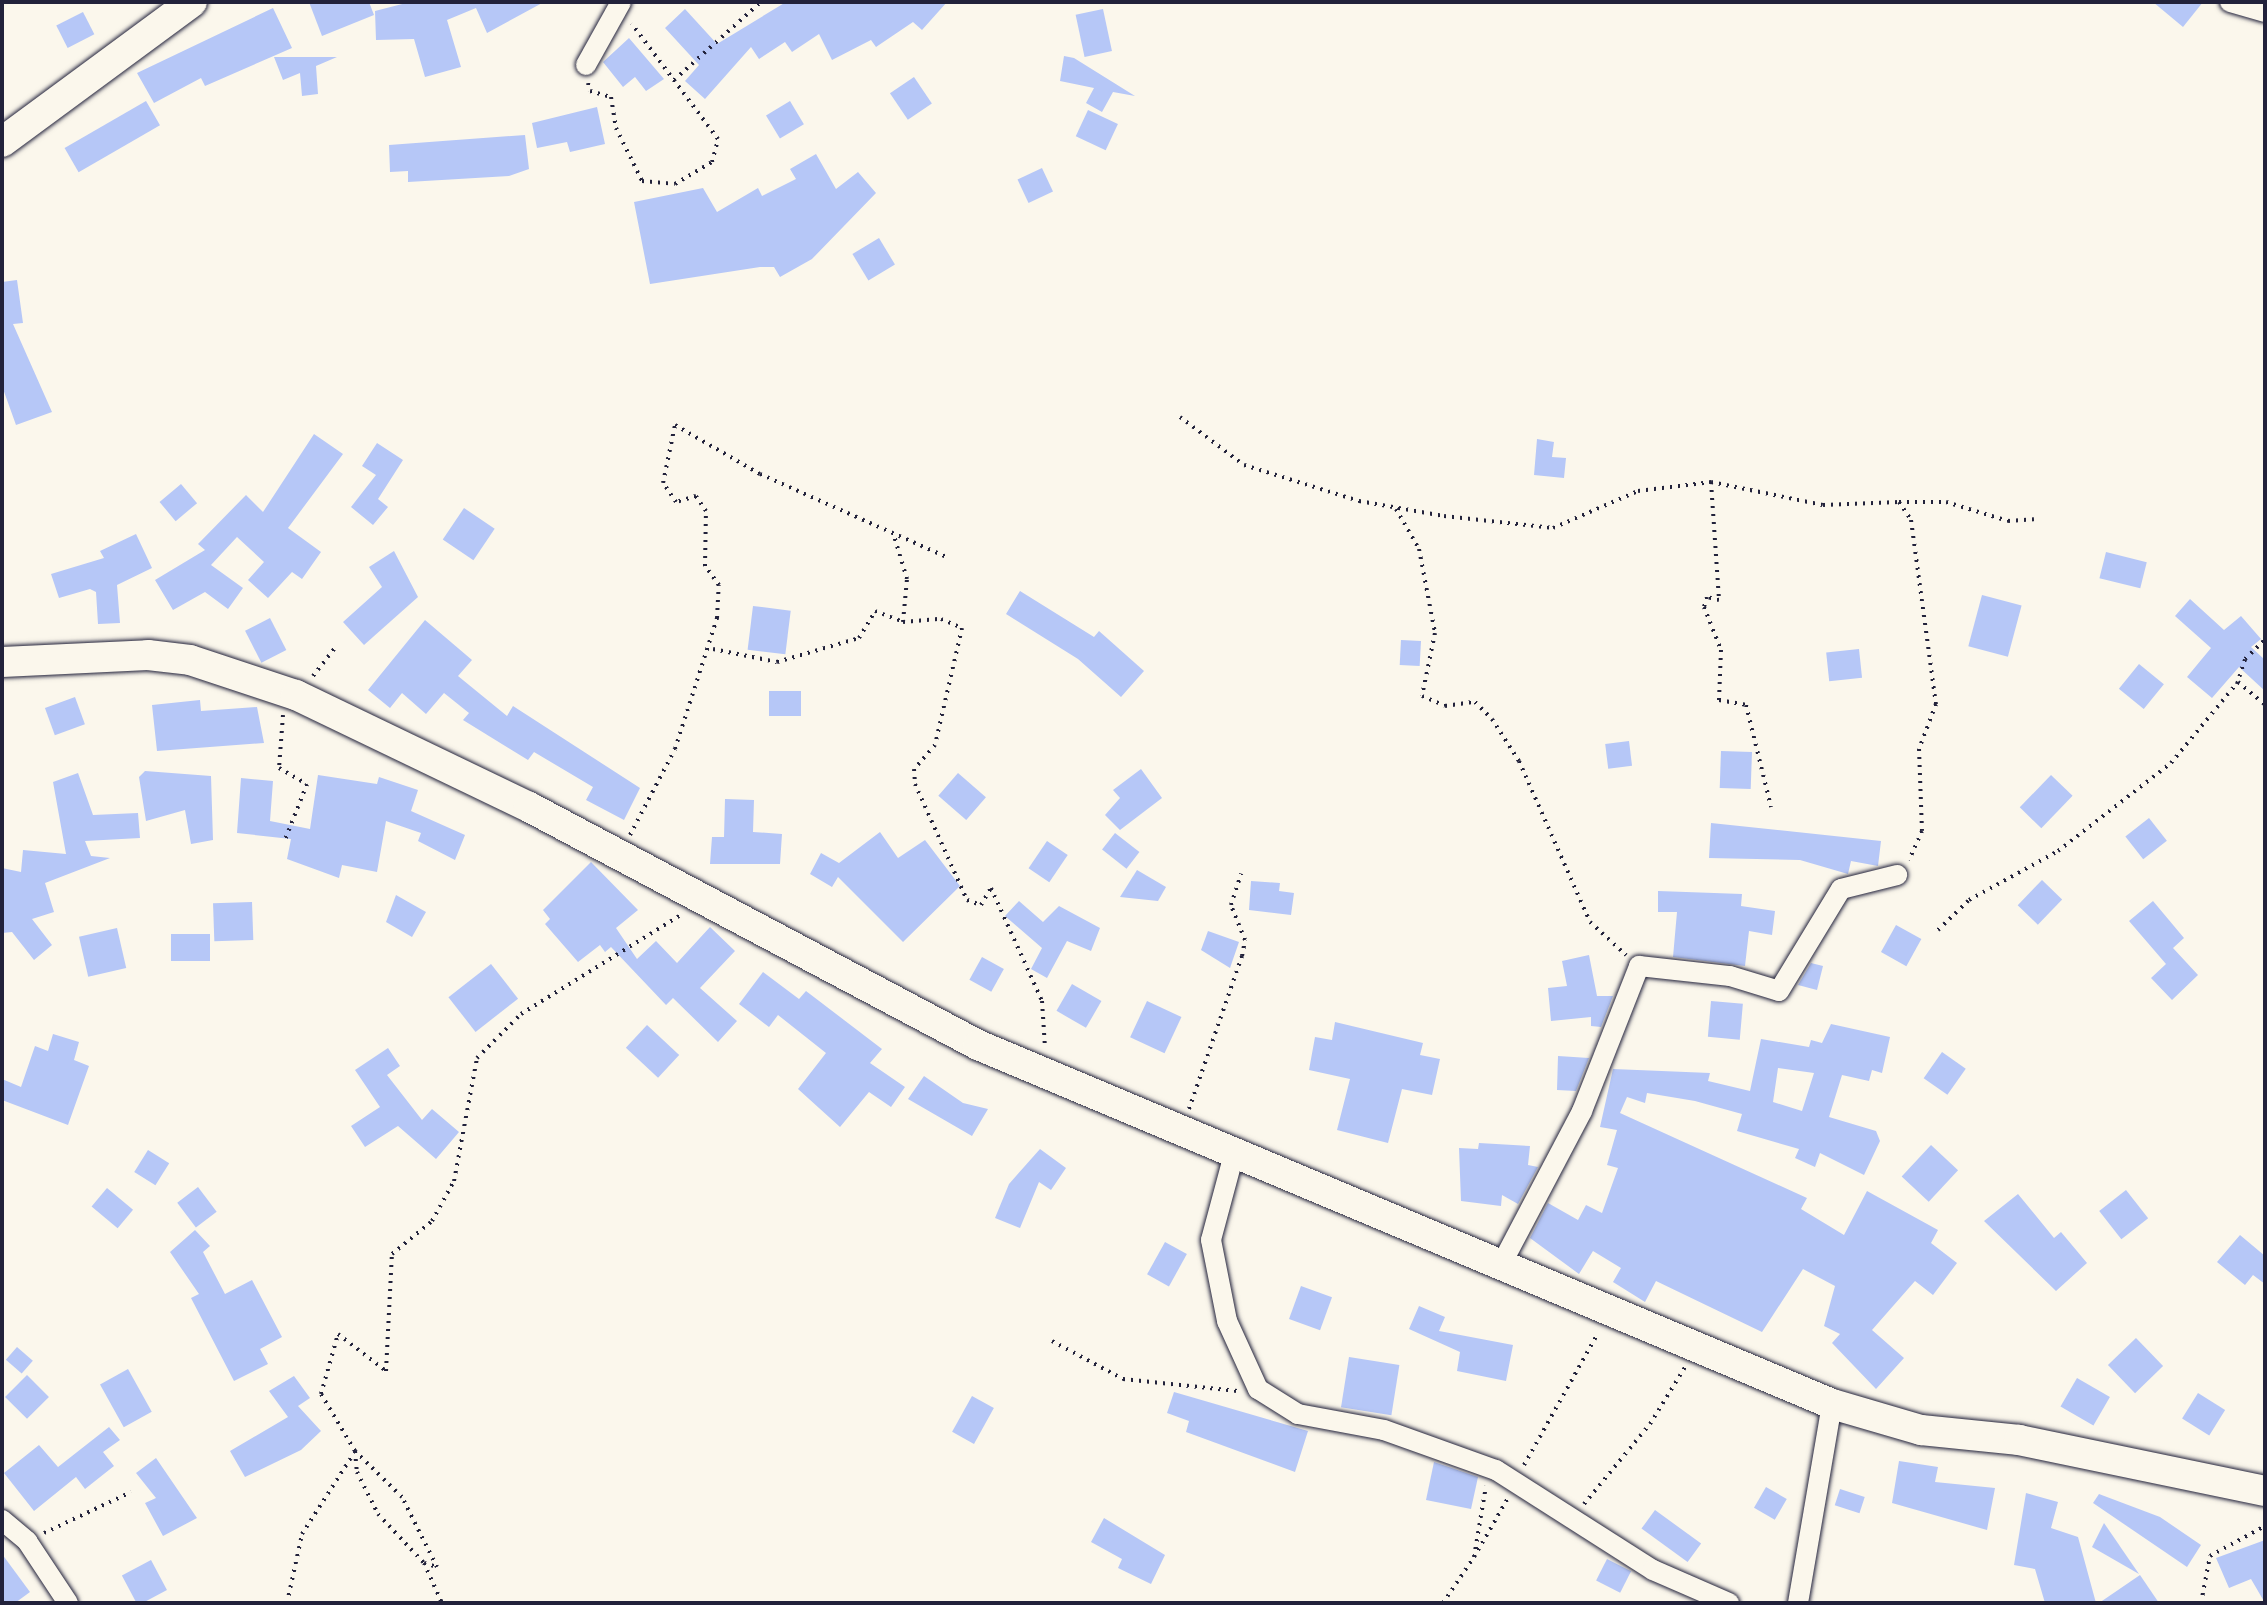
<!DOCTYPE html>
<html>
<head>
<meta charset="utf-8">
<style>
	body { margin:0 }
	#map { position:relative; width:2267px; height:1605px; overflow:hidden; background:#fbf7ec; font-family:Caveat,sans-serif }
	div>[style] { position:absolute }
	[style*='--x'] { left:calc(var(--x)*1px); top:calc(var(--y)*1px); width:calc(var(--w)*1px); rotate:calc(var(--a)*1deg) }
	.building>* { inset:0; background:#b6c7f7; transform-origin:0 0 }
	.path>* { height:4px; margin-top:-2px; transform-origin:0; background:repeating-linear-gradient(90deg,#22223b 0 2px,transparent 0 8px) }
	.roads { filter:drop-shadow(0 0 2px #22223b) drop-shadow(0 0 2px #22223b) }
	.street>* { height:20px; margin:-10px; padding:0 10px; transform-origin:10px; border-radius:10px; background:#fbf7ec }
	.secondary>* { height:30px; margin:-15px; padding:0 15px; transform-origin:15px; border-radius:15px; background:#fbf7ec }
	span { translate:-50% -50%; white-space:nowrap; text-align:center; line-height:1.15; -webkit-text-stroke:8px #fbf7ec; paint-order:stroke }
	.frame { position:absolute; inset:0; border:4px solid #22223b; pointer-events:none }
</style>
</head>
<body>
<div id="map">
	<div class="building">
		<div style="clip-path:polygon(309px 2px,369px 2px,374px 15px,322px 36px)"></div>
		<div style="clip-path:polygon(410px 2px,544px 2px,487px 33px,476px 8px,447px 20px,461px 67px,425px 77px,414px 39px,376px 40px,375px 11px)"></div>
		<div style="clip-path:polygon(786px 2px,947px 2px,922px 30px,913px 22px,876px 47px,871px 40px,832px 60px,819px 34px,792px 52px,785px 42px,759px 59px,751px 47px,705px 99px,685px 81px,699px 65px,665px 28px,685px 9px,717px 44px)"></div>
		<div style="clip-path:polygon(2153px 2px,2203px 2px,2183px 27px)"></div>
		<div style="clip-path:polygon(273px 8px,292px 48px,205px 86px,201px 78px,154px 103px,137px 73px)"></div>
		<div style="left:1103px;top:9px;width:43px;height:28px;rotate:78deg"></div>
		<div style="left:83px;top:12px;width:25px;height:30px;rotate:63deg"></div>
		<div style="clip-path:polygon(629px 38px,664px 79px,646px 91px,635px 77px,623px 87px,603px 62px)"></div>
		<div style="clip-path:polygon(1064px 56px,1074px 58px,1135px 96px,1113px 92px,1102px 112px,1086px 103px,1094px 88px,1060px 81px)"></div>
		<div style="clip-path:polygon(274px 57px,337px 57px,316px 66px,318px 94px,302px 96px,300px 73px,283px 80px)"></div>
		<div style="left:914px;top:77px;width:32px;height:29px;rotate:56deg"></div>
		<div style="left:146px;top:101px;width:28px;height:94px;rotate:60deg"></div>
		<div style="left:790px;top:101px;width:27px;height:28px;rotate:59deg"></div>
		<div style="clip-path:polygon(597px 107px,605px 144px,570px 152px,567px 142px,537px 148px,532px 123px)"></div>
		<div style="left:1088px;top:110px;width:33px;height:29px;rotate:25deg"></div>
		<div style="clip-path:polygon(525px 135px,529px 169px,509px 176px,408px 182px,408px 171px,390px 172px,389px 145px)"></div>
		<div style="clip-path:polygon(816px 154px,836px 189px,858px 172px,876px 193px,812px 259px,780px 277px,774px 267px,760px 267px,650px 284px,634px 202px,703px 188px,717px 212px,758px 188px,762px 196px,796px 179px,790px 169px)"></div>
		<div style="left:1042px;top:168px;width:26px;height:27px;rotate:65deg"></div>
		<div style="left:879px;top:238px;width:31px;height:31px;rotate:59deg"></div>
		<div style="clip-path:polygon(17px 280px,23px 323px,13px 324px,52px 412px,16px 425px,2px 386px,2px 282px)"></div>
		<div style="clip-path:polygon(314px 434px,343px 454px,288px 528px,321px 552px,302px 579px,292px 572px,268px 598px,248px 580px,264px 562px,237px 537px,211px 565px,243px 588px,228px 609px,205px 592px,173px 610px,155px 580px,205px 550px,198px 544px,246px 495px,263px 512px)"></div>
		<div style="clip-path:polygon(1537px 439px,1554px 442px,1552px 457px,1566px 458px,1564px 478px,1534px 475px)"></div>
		<div style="clip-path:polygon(377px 443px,403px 460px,378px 499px,388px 507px,373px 525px,351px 507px,376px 475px,362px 466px)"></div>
		<div style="left:181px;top:484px;width:25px;height:28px;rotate:50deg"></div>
		<div style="left:464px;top:508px;width:37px;height:38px;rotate:34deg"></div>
		<div style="clip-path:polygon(136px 534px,152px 568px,117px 585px,120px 623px,98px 624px,96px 592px,90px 589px,59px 598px,51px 574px,104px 558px,100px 551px)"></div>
		<div style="clip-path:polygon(394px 551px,418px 597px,364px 645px,343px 622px,382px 587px,369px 567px)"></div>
		<div style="left:2106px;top:552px;width:42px;height:27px;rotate:14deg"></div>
		<div style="clip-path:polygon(1020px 591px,1094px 637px,1099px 631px,1144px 671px,1121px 697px,1078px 659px,1006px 614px)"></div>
		<div style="left:1982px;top:595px;width:41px;height:53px;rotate:15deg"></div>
		<div style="clip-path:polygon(2190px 599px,2224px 630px,2241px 616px,2261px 639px,2251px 647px,2265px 660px,2265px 691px,2239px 667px,2212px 698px,2187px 677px,2211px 648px,2175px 616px)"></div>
		<div style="left:753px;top:606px;width:38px;height:44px;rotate:7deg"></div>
		<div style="left:270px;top:618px;width:36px;height:28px;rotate:63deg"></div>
		<div style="clip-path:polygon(425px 620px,472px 660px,458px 676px,507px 716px,513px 706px,640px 788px,624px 820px,586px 800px,593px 787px,534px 752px,528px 760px,463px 720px,469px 713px,444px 693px,426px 714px,402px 693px,390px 708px,368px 690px)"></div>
		<div style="left:1401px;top:640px;width:20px;height:25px;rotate:3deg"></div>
		<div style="left:1859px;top:649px;width:29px;height:33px;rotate:84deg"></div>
		<div style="left:2139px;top:664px;width:32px;height:32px;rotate:39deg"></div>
		<div style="left:769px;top:691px;width:32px;height:25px"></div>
		<div style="left:75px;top:697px;width:29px;height:32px;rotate:70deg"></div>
		<div style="clip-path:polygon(200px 700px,201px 711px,257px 707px,264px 743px,157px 751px,152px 705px)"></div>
		<div style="left:1629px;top:741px;width:25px;height:24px;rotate:83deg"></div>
		<div style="left:1721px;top:751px;width:31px;height:37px;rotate:2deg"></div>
		<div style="clip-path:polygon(1141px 769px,1162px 798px,1120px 830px,1105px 815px,1120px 798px,1113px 790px)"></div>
		<div style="clip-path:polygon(145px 771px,211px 776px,213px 840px,191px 844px,185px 810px,146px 821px,139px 777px)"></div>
		<div style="clip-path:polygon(78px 773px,93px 815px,138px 813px,140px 838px,85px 841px,91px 856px,110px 858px,45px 883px,54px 912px,32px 919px,52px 945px,34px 960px,12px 932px,2px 933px,2px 868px,21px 872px,23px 850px,66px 854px,53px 782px)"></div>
		<div style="left:958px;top:773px;width:37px;height:30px;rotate:41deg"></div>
		<div style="clip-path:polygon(318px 775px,377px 784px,379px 777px,418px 790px,411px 811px,465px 835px,455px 860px,418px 841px,421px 833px,386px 821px,377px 872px,342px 865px,339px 878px,287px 859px,291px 839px,237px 833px,241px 778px,273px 781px,270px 821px,310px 829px)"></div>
		<div style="left:2051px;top:775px;width:30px;height:45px;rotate:44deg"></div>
		<div style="clip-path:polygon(725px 799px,754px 800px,753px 832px,782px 834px,780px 864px,710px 864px,712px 837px,724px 837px)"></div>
		<div style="left:2149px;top:818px;width:29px;height:30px;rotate:52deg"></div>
		<div style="clip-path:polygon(1711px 823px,1881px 841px,1878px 866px,1851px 861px,1848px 874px,1800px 860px,1709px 858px)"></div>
		<div style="clip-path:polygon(880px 832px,898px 858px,925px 840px,960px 886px,903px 942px,838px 877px,832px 887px,810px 874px,821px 853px,839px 863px)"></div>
		<div style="left:1115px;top:833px;width:31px;height:21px;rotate:38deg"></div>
		<div style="left:1047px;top:841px;width:25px;height:33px;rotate:34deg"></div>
		<div style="clip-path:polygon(591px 862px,638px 910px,616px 928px,637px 959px,656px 941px,677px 963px,710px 927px,735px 951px,700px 988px,737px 1021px,718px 1042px,673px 998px,666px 1005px,611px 947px,605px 952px,600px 945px,578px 962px,545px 924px,550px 919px,543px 910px)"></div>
		<div style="clip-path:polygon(1137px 870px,1166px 887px,1158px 901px,1120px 897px)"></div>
		<div style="left:2042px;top:880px;width:28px;height:35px;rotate:44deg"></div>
		<div style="clip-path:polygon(1251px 881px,1280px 883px,1279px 891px,1294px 893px,1291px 915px,1249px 910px)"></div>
		<div style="clip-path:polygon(1658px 891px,1742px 894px,1741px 906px,1775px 911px,1772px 935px,1749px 931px,1745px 966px,1673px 957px,1677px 912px,1658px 912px)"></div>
		<div style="clip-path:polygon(396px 895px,426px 912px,412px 937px,386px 922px)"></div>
		<div style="clip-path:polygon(1019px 901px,1043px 922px,1059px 906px,1100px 928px,1091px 951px,1067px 941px,1047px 978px,1031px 969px,1042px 948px,1005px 916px)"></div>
		<div style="clip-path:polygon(2153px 901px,2184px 938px,2173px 948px,2198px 975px,2172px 1000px,2151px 978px,2166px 964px,2129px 921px)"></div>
		<div style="left:252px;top:902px;width:38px;height:39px;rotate:88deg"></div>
		<div style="left:1896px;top:925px;width:29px;height:31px;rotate:29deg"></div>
		<div style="left:117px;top:928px;width:41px;height:39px;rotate:77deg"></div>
		<div style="clip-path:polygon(1208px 931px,1239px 942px,1230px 968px,1201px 950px)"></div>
		<div style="left:210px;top:934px;width:27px;height:39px;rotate:90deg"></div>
		<div style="clip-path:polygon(1589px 955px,1597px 996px,1613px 996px,1601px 1027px,1591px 1026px,1591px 1017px,1551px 1021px,1548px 988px,1567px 986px,1562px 961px)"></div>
		<div style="left:982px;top:957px;width:25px;height:26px;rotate:29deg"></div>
		<div style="clip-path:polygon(1811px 963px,1823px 966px,1817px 990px,1798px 985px)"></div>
		<div style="left:491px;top:964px;width:44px;height:54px;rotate:52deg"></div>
		<div style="clip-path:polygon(763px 972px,799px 999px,806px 991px,882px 1049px,870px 1063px,905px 1087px,891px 1107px,869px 1092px,840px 1127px,798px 1089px,826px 1053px,778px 1015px,769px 1027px,739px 1004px)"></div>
		<div style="left:1072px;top:984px;width:34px;height:31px;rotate:30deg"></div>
		<div style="left:1147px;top:1001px;width:38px;height:40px;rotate:25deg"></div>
		<div style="left:1711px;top:1001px;width:32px;height:36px;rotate:5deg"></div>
		<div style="clip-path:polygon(1335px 1022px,1423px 1043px,1420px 1055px,1440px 1059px,1432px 1095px,1402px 1089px,1388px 1143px,1337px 1130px,1350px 1079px,1309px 1070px,1315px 1037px,1332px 1040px)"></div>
		<div style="clip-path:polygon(evenodd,1831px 1024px,1890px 1037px,1882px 1073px,1872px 1070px,1869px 1081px,1842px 1075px,1829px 1117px,1876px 1131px,1880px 1141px,1864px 1175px,1820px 1153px,1815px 1167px,1795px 1158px,1799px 1149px,1737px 1131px,1742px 1114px,1695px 1101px,1647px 1093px,1645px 1103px,1627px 1097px,1620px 1113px,1807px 1198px,1801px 1209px,1844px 1235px,1867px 1191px,1938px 1230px,1931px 1243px,1957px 1263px,1933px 1295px,1915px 1281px,1872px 1330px,1904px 1358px,1876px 1389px,1832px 1343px,1840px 1334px,1824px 1326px,1835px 1286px,1803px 1269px,1762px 1332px,1656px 1281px,1645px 1302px,1613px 1282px,1621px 1268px,1593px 1251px,1579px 1274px,1530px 1238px,1548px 1203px,1578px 1220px,1586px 1205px,1602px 1213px,1618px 1168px,1607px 1165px,1617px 1130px,1600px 1127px,1613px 1069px,1710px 1073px,1708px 1081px,1750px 1091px,1761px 1039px,1809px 1047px,1811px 1040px,1822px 1043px,1831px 1024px,1778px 1068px,1814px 1073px,1802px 1111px,1773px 1102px,1778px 1068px)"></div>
		<div style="left:647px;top:1025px;width:44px;height:31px;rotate:43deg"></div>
		<div style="clip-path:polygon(53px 1034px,79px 1042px,74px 1060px,89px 1066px,68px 1125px,2px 1100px,2px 1079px,21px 1087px,35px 1046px,48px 1051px)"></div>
		<div style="clip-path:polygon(388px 1048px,400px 1066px,387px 1075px,422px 1120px,432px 1109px,459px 1132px,436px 1159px,398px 1126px,365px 1147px,351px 1126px,380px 1107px,355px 1070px)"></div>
		<div style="left:1942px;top:1052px;width:29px;height:32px;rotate:35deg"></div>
		<div style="clip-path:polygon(1558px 1056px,1589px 1058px,1576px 1091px,1557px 1090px)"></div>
		<div style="clip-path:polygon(924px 1076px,963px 1103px,988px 1109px,972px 1136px,908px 1099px)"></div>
		<div style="clip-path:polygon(1479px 1143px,1530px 1146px,1528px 1165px,1538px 1167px,1518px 1204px,1502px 1195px,1501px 1206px,1461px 1201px,1459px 1148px,1478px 1149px)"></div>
		<div style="left:1931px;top:1145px;width:37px;height:43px;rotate:43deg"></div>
		<div style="clip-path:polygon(1040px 1149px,1066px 1168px,1051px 1190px,1039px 1182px,1020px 1228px,995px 1218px,1009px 1184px)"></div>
		<div style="left:148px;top:1150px;width:25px;height:26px;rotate:32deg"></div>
		<div style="left:198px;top:1187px;width:31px;height:26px;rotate:53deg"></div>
		<div style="left:107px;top:1188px;width:34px;height:24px;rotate:40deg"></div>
		<div style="left:2126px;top:1190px;width:36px;height:34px;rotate:52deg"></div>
		<div style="clip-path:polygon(2018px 1194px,2054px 1238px,2061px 1232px,2087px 1263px,2056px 1291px,1984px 1221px)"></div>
		<div style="clip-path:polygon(195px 1230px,210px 1246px,203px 1252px,225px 1294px,252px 1280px,282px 1337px,260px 1349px,268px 1364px,234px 1381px,191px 1298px,199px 1294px,170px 1252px)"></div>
		<div style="clip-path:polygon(2240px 1235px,2265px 1256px,2265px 1284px,2253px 1275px,2245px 1285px,2217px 1262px)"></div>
		<div style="left:1165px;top:1242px;width:25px;height:37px;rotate:29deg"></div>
		<div style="left:1301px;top:1286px;width:33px;height:35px;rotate:20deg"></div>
		<div style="clip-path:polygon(1419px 1306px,1445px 1317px,1439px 1331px,1513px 1345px,1506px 1381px,1457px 1371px,1460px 1352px,1409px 1329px)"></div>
		<div style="left:2136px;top:1338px;width:39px;height:39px;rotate:46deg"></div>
		<div style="left:17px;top:1347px;width:21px;height:17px;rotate:41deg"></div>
		<div style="left:1349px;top:1357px;width:51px;height:51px;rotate:9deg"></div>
		<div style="left:128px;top:1369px;width:49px;height:32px;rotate:61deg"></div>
		<div style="left:27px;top:1375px;width:31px;height:31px;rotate:45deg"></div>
		<div style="clip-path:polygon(294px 1376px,310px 1398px,298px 1406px,321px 1431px,301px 1450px,245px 1477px,230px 1451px,288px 1417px,269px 1391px)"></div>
		<div style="left:2077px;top:1378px;width:38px;height:33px;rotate:30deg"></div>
		<div style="clip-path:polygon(1174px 1392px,1308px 1431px,1295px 1472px,1186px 1432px,1189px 1421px,1167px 1413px)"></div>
		<div style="left:2198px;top:1393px;width:32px;height:30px;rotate:32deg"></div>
		<div style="left:972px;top:1396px;width:25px;height:41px;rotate:29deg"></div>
		<div style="clip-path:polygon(109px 1427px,120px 1440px,103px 1452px,114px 1466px,85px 1489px,76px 1477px,34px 1511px,4px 1473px,39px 1445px,58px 1467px)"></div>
		<div style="clip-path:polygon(156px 1458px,197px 1518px,163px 1536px,145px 1503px,156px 1498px,136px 1473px)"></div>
		<div style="clip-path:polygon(1899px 1461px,1938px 1467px,1935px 1482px,1995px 1488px,1987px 1530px,1892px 1503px)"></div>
		<div style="clip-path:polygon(1434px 1462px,1478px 1477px,1471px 1509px,1426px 1500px)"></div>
		<div style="left:1766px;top:1487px;width:24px;height:24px;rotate:30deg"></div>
		<div style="left:1840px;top:1489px;width:26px;height:17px;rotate:18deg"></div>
		<div style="clip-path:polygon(2026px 1493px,2058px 1502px,2051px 1528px,2078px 1537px,2096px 1603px,2045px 1603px,2035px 1569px,2014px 1565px)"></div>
		<div style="clip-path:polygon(2099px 1494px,2160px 1517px,2201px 1545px,2187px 1567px,2093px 1503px)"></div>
		<div style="left:1655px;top:1510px;width:57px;height:23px;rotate:36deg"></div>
		<div style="clip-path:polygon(1104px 1518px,1165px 1555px,1151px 1584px,1118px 1568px,1122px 1559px,1091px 1542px)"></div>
		<div style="clip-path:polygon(2104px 1523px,2139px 1574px,2092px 1547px)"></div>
		<div style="clip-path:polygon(2265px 1540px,2265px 1603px,2251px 1579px,2229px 1588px,2216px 1558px)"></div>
		<div style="clip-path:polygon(2px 1554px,30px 1592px,15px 1603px,2px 1603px)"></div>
		<div style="left:1607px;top:1559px;width:27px;height:24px;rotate:27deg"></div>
		<div style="left:151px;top:1560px;width:34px;height:33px;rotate:62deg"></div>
		<div style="clip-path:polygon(2140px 1575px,2159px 1603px,2099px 1603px)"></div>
	</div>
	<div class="path">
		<div style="--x:674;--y:80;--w:117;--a:-41.9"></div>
		<div style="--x:588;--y:83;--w:8;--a:76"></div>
		<div style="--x:590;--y:91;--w:22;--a:16"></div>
		<div style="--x:611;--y:97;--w:31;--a:81"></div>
		<div style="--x:616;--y:128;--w:59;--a:63.9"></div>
		<div style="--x:642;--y:181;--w:33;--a:5"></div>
		<div style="--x:675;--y:184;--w:43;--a:-30.7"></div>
		<div style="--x:712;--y:162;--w:24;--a:-75"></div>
		<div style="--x:718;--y:139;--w:144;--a:-126.8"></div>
		<div style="--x:1180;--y:417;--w:80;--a:36.9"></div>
		<div style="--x:1244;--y:465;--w:121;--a:17.4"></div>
		<div style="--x:1359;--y:501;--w:86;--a:10"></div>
		<div style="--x:1444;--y:516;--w:110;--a:6.3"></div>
		<div style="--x:1553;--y:528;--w:93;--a:-23.5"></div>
		<div style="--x:1638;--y:491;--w:74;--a:-7"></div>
		<div style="--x:1711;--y:482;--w:114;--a:11.6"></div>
		<div style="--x:1823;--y:505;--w:76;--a:-2.3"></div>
		<div style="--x:1899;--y:502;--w:22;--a:56"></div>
		<div style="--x:1911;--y:520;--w:186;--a:82.3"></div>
		<div style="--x:1936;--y:704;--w:48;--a:110.7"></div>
		<div style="--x:1919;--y:749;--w:82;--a:87.9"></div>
		<div style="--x:1922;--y:831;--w:32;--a:114"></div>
		<div style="--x:1711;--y:482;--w:118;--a:86.1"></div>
		<div style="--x:1719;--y:600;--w:12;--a:-166"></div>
		<div style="--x:1707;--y:597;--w:10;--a:107"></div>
		<div style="--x:1704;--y:607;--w:46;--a:68.4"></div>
		<div style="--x:1721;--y:650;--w:50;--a:92.3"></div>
		<div style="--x:1719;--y:700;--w:27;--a:10"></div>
		<div style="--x:1746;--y:705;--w:105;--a:76.2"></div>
		<div style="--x:1899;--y:502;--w:47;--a:0"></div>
		<div style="--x:1946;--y:502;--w:65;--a:17"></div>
		<div style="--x:2008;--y:521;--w:26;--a:-4"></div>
		<div style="--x:1396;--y:509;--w:46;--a:60.1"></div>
		<div style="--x:1419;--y:549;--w:86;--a:79.2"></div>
		<div style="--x:1435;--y:633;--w:64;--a:101.7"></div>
		<div style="--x:1422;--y:696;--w:25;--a:23"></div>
		<div style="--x:1445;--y:706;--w:30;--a:-8"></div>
		<div style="--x:1475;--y:702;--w:24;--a:45"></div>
		<div style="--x:1492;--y:719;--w:50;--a:57.3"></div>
		<div style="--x:1519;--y:761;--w:176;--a:66.2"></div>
		<div style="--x:1590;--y:922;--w:49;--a:42.5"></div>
		<div style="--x:903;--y:622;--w:38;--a:-5"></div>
		<div style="--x:941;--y:619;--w:23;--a:23"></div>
		<div style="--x:962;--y:628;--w:120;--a:103"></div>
		<div style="--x:935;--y:745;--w:32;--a:131"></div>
		<div style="--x:914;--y:769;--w:15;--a:86"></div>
		<div style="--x:915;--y:784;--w:127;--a:65.9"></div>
		<div style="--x:967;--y:900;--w:15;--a:20"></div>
		<div style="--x:981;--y:905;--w:20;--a:-60"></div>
		<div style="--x:991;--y:888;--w:124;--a:65.7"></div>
		<div style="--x:1042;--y:1001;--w:46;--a:86.3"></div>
		<div style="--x:713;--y:649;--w:65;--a:11.5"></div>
		<div style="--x:777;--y:662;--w:85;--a:-16.3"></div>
		<div style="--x:859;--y:638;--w:31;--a:-59"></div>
		<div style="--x:875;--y:611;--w:30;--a:21"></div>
		<div style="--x:903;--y:622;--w:43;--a:-84.7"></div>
		<div style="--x:907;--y:579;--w:45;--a:-106.8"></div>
		<div style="--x:313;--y:676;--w:39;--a:-52"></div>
		<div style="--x:2237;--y:684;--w:26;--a:-72"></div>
		<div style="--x:2245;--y:659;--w:28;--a:-44"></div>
		<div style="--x:283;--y:715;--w:53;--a:94.3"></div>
		<div style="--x:279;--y:768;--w:32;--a:30"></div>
		<div style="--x:307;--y:784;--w:62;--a:111.6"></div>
		<div style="--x:630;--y:835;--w:97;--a:-62.4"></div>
		<div style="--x:675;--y:749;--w:138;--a:-72.2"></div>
		<div style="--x:717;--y:618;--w:33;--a:-87"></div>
		<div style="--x:719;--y:585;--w:24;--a:-126"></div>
		<div style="--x:705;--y:566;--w:55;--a:-89"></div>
		<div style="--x:706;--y:511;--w:18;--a:-124"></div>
		<div style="--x:696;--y:496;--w:21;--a:163"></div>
		<div style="--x:676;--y:502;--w:23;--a:-124"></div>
		<div style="--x:663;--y:483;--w:59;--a:-78.3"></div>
		<div style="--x:675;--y:425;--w:98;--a:30"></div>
		<div style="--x:760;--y:474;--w:207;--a:24"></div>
		<div style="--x:1938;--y:930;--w:43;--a:-44.1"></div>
		<div style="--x:1969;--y:900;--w:102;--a:-28.8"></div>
		<div style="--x:2058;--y:851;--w:143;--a:-37.9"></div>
		<div style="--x:2171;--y:763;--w:105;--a:-50.4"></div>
		<div style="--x:2238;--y:682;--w:35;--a:40"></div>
		<div style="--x:1189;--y:1109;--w:162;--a:-70.9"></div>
		<div style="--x:1242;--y:956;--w:16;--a:-79"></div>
		<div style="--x:1245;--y:940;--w:38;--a:-112"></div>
		<div style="--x:1231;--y:905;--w:33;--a:-72"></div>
		<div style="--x:1052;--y:1341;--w:81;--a:28.2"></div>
		<div style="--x:1123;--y:1379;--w:115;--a:6"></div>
		<div style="--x:355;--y:1451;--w:21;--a:85"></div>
		<div style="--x:357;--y:1472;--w:47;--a:63.4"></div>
		<div style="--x:378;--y:1514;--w:67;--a:46.8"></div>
		<div style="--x:424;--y:1563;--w:14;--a:17"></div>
		<div style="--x:437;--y:1567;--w:78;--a:-116.6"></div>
		<div style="--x:402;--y:1497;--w:66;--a:-135.6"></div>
		<div style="--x:355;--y:1451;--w:66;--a:-120.8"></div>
		<div style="--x:321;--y:1394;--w:62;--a:-74.2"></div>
		<div style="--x:338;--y:1334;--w:61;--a:37.6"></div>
		<div style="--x:386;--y:1371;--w:117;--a:-87.1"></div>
		<div style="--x:392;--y:1254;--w:52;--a:-39.5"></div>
		<div style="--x:432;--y:1221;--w:46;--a:-61.2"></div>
		<div style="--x:454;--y:1181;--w:125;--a:-79.4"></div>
		<div style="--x:477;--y:1058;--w:62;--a:-45"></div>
		<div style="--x:521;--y:1014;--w:190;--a:-31.8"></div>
		<div style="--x:1524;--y:1465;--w:151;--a:-60.7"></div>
		<div style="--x:1584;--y:1504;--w:104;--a:-50.5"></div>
		<div style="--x:1650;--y:1424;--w:67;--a:-58.4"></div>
		<div style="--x:44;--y:1533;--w:96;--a:-25.2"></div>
		<div style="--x:1474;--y:1557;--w:68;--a:-60"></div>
		<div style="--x:424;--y:1563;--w:44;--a:65.8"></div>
		<div style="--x:103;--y:1603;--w:17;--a:0"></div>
		<div style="--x:184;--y:1603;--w:52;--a:0"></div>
		<div style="--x:287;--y:1603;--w:71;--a:-77.7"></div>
		<div style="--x:302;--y:1534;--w:96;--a:-57.3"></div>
		<div style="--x:1443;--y:1603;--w:55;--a:-56"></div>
		<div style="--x:1474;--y:1557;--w:72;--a:-80.4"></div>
		<div style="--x:2201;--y:1603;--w:48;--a:-79.2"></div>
		<div style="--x:2210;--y:1556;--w:63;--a:-28.6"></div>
	</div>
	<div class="roads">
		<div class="street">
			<div style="--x:2230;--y:2;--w:36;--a:16"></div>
			<div style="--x:586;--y:65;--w:72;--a:-60.9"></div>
			<div style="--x:1234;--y:1154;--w:89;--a:105"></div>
			<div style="--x:1211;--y:1240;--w:83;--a:78.8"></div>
			<div style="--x:1227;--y:1321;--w:75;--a:65.5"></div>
			<div style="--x:1258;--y:1389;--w:47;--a:32"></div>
			<div style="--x:1298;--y:1414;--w:87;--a:10.5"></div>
			<div style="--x:1384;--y:1430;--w:119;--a:19.7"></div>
			<div style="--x:1496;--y:1470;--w:186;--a:32.5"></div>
			<div style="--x:1653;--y:1570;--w:83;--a:23.5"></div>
			<div style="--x:1502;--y:1263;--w:172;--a:-62.2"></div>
			<div style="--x:1582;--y:1111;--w:156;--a:-68.5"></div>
			<div style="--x:1639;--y:966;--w:92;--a:6.3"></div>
			<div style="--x:1730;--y:976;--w:51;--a:17"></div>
			<div style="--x:1779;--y:991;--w:119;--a:-58.7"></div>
			<div style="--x:1841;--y:889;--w:58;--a:-14"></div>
			<div style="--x:2;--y:1520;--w:33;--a:40"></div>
			<div style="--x:27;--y:1541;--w:74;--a:56.5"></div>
			<div style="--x:1798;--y:1603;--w:202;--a:-80.3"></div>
		</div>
		<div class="secondary">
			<div style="--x:2;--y:142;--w:236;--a:-36.4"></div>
			<div style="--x:2;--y:662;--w:146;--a:-2.7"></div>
			<div style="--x:148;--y:655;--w:42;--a:6.8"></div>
			<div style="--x:190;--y:660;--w:112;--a:18.3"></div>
			<div style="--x:296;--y:695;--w:259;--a:25.7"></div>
			<div style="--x:529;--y:807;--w:508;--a:27.93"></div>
			<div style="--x:978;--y:1045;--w:926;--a:22.8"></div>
			<div style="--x:1832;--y:1404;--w:93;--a:16.3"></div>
			<div style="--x:1921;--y:1430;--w:99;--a:5.8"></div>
			<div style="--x:2019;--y:1440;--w:251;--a:11.7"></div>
		</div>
	</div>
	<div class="frame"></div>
</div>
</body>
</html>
